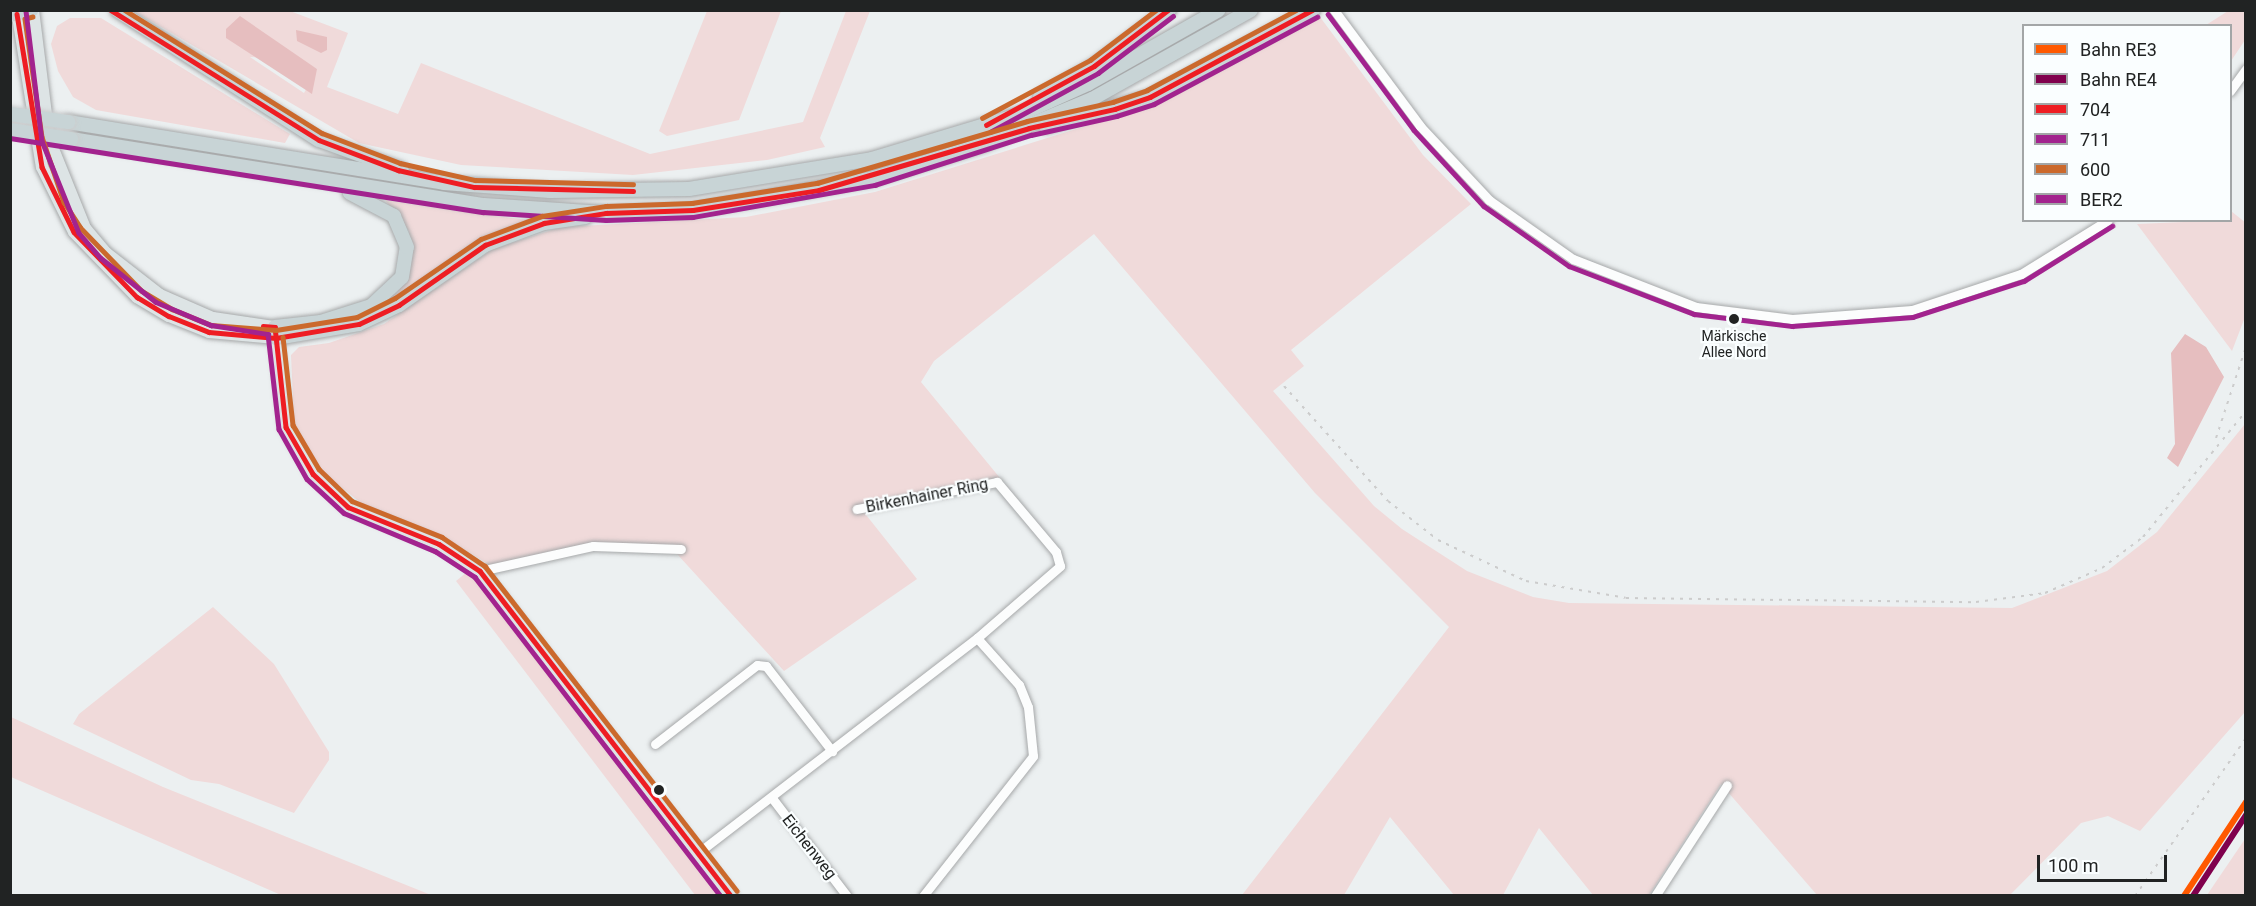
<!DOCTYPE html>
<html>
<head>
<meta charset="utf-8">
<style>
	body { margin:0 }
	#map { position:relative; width:2256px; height:906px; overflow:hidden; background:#ecf0f1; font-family:Roboto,sans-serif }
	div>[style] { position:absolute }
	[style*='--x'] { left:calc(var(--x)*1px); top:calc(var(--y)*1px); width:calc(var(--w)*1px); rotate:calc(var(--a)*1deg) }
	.green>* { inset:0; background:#f0dada }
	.water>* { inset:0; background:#e6bebf }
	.roads { filter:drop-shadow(0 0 2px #a6a8a9) drop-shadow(0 0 2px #a6a8a9) }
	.minor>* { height:9px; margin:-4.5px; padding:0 4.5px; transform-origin:4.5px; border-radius:4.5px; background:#fcfdfd }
	.major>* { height:12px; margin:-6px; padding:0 6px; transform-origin:6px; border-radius:6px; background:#dde4e5 }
	.highway>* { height:14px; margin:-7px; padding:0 7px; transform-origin:7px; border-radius:7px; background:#c8d4d6 }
	.rail>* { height:2px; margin-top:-1px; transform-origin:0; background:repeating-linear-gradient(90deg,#ccc 0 3px,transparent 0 9px) }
	.bridges { filter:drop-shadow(0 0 2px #cbcdce) drop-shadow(0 0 2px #cbcdce) }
	.highway-bridge>* { height:14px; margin:-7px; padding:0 7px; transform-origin:7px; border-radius:7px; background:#c8d4d6 }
	.bus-1>* { height:4.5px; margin:-2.25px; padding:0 2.25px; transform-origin:2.25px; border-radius:2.25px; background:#ee1d23 }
	.bus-2>* { height:4.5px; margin:-2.25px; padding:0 2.25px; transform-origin:2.25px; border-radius:2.25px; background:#a2238e }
	.bus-3>* { height:4.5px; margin:-2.25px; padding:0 2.25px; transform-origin:2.25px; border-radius:2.25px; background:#cb692c }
	.bus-4>* { height:4.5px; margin:-2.25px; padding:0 2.25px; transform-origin:2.25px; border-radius:2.25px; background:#a3238e }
	.rail-1>* { height:6px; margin:-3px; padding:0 3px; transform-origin:3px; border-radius:3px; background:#ff5900 }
	.rail-2>* { height:6px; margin:-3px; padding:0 3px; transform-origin:3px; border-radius:3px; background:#80004d }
	.dots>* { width:16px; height:16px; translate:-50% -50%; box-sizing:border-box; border:3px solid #fafeff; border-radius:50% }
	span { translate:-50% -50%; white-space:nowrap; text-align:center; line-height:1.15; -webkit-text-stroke:4.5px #fafeff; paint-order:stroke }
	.bus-label { font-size:14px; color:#212323 }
	.street-label { font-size:16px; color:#212323 }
	.frame { position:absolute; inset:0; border:12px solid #212323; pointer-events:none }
	.legend { position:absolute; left:2022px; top:24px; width:210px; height:198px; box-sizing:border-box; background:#fafeff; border:2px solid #a3a6a7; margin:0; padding:8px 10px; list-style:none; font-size:18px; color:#212323 }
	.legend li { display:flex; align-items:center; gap:12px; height:30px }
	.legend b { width:30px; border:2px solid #a3a6a7 }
	.scale { position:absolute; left:2037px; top:855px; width:130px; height:27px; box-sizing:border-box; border:3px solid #212323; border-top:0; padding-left:8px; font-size:18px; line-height:21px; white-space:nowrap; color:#212323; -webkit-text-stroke:4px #fafeff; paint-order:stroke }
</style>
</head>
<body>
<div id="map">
	<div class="green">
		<div style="clip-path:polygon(evenodd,134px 11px,290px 11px,348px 33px,327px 87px,398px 114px,421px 63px,650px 154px,803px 122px,846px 11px,870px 11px,820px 138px,825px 147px,767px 160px,633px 175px,461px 165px,359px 143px,134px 11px,250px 57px,300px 59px,317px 69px,304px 93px,250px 57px)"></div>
		<div style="clip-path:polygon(707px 11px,781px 11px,739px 120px,667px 136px,659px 131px)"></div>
		<div style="clip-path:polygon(2228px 11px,2246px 11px,2245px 40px,2231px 61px,2230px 26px,2206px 25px)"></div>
		<div style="clip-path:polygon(1320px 17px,1423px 155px,1471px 204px,1291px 350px,1304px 366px,1273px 391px,1374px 506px,1402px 529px,1467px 571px,1533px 597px,1569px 603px,2012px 608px,2107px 571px,2157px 532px,2245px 424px,2245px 712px,2140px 831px,2108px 816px,2081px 823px,2010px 895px,1817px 895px,1721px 784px,1649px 895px,1593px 895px,1539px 828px,1503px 895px,1454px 895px,1390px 817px,1344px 895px,1242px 895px,1449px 627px,1315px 493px,1094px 234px,934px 361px,921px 382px,1000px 478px,859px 506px,917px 579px,784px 671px,677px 554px,593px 546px,491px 566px,441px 535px,361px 503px,320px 470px,304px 446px,294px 421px,291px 355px,299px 347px,329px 343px,384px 324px,493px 249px,561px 227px,746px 217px,875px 192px,1153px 105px)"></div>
		<div style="clip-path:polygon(70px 18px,101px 18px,290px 134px,285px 143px,96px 110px,73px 97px,58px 71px,51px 44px,57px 26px)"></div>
		<div style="clip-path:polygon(385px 200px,456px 211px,529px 220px,482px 239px,388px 307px,367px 312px,398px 292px,412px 259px,409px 231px)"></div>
		<div style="clip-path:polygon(2231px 211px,2246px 223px,2245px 317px,2232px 351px,2137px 224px,2230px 220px)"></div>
		<div style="clip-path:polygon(467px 572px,505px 613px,723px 895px,695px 895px,456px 581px)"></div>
		<div style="clip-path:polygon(213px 607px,274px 664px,329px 752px,329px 760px,294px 813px,219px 784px,191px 780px,73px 724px,79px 714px)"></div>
		<div style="clip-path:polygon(11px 717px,163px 787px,431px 895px,281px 895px,11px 777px)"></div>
		<div style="clip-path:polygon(2245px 839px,2245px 895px,2207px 895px)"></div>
	</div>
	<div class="water">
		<div style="clip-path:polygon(240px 16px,317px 69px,312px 94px,226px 38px,226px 29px)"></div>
		<div style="clip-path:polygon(296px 30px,327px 37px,327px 50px,321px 53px,297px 41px)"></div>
		<div style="clip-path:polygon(2185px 334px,2206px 347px,2224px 377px,2178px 467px,2167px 458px,2175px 444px,2171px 353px)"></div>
	</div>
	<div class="roads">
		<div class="minor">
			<div style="--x:1334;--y:10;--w:144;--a:53.4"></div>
			<div style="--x:1420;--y:126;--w:101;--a:47"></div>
			<div style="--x:1489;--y:200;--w:103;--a:35.1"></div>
			<div style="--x:1573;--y:259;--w:132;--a:21.3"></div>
			<div style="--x:1696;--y:307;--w:97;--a:7.1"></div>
			<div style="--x:1792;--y:319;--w:120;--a:-4.3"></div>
			<div style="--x:1912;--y:310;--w:115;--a:-18.3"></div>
			<div style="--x:2021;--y:274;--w:102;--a:-31.8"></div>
			<div style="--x:2230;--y:91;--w:27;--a:-54"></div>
			<div style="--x:480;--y:571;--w:116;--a:-12.5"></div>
			<div style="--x:593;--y:546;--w:88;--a:2"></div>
			<div style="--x:655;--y:744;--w:129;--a:-37.8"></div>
			<div style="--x:757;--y:665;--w:9;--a:6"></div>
			<div style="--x:766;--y:666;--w:108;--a:52.2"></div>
			<div style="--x:772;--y:798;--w:123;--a:52.6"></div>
			<div style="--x:699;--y:852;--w:351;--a:-37.6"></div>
			<div style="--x:977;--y:638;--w:110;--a:-40.9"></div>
			<div style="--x:1060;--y:566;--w:15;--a:-106"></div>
			<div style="--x:1056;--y:552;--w:92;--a:-130.1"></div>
			<div style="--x:997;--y:482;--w:143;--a:169.1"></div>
			<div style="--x:923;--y:896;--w:178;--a:-51.8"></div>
			<div style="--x:1033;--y:756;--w:49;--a:-95.8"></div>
			<div style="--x:1028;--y:707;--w:24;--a:-112"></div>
			<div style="--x:1019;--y:685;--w:63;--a:-131.8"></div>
			<div style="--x:1655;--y:896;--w:132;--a:-57"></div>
		</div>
		<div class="major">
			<div style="--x:17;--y:10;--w:159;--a:81"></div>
			<div style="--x:42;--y:167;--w:72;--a:63.8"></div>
			<div style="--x:74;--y:232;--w:91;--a:45.9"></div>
			<div style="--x:137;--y:297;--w:37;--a:31"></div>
			<div style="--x:169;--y:316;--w:43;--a:21.8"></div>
			<div style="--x:209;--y:332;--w:67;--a:5.1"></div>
			<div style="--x:33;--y:10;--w:130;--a:82.9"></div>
			<div style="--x:49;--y:139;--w:96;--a:68"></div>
			<div style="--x:85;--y:228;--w:33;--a:50"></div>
			<div style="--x:106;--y:253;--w:68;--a:37.9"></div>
			<div style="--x:160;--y:295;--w:58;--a:23.5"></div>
			<div style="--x:213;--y:318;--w:63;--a:8.3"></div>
			<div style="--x:275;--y:327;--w:101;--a:83.7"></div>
			<div style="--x:286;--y:427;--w:54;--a:60.1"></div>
			<div style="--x:313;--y:474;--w:48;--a:43.3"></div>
			<div style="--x:348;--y:507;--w:98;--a:22.1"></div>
			<div style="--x:439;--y:544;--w:49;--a:33.4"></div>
			<div style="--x:480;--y:571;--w:411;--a:52.3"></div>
		</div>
		<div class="highway">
			<div style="--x:117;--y:10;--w:240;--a:32.8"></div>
			<div style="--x:319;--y:140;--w:88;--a:19.9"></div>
			<div style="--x:10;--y:15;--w:22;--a:-13"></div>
			<div style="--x:1040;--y:97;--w:62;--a:-29.9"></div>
			<div style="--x:1094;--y:66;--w:94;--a:-36.7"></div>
			<div style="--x:68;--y:122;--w:381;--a:9.2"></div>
			<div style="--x:444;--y:183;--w:106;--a:4.3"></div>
			<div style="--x:550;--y:191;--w:139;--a:-0.8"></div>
			<div style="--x:689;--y:189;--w:185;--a:-9.3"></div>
			<div style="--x:872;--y:159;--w:156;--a:-16.8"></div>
			<div style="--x:1021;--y:114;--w:73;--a:-24.1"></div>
			<div style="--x:1088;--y:84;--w:150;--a:-29.5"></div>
			<div style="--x:1046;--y:126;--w:108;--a:-15.6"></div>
			<div style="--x:1150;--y:97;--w:185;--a:-28.1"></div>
			<div style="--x:71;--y:139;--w:418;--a:9.1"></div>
			<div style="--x:484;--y:205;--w:122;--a:3.8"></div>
			<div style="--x:606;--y:213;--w:87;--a:-2"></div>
			<div style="--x:693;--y:210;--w:184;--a:-10"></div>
			<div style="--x:874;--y:178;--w:115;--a:-17.2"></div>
			<div style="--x:984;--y:144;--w:117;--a:-22.6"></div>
			<div style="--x:1092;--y:99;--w:182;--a:-29.2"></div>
			<div style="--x:275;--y:327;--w:46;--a:-6.2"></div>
			<div style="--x:321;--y:322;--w:52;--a:-17.7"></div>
			<div style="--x:371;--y:306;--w:42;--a:-43.1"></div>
			<div style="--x:402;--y:277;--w:30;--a:-81"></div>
			<div style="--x:407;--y:247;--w:34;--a:-113"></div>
			<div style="--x:394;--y:216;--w:50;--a:-152.4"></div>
			<div style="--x:276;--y:338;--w:84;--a:-9.6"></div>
			<div style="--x:359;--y:324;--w:44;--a:-25.4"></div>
			<div style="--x:399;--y:305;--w:105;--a:-34.9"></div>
			<div style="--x:485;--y:245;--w:63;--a:-20.4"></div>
			<div style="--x:544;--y:223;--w:42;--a:-8.1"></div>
		</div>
	</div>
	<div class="rail">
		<div style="--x:1284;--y:386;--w:155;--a:47.9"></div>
		<div style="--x:1388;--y:501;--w:63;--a:38"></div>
		<div style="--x:1438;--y:540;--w:97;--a:25"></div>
		<div style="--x:1526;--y:581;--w:101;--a:9.6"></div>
		<div style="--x:1626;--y:598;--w:350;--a:0.7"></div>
		<div style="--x:1976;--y:602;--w:70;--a:-7.4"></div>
		<div style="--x:2045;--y:593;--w:62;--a:-23.7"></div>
		<div style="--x:2102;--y:568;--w:51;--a:-37.1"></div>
		<div style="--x:2143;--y:537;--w:163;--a:-50.7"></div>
		<div style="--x:2216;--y:438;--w:96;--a:-71.8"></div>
		<div style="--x:2135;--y:896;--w:193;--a:-54.9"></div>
	</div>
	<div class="bridges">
		<div class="highway-bridge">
			<div style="--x:10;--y:114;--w:59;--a:7.9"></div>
			<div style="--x:10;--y:130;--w:62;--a:8.4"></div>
		</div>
	</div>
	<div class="bus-1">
		<div style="--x:111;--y:10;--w:245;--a:32"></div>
		<div style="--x:319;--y:140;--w:85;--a:20.8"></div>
		<div style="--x:398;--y:170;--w:78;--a:12.6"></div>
		<div style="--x:474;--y:187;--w:159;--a:1.4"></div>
		<div style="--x:17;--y:14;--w:155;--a:80.7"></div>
		<div style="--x:42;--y:167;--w:72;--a:63.8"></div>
		<div style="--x:74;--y:232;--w:91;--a:45.9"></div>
		<div style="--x:137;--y:297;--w:37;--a:31"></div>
		<div style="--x:169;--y:316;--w:43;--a:21.8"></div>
		<div style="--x:209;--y:332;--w:67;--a:5.1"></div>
		<div style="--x:276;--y:338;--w:84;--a:-9.6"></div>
		<div style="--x:359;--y:324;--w:44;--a:-25.4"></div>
		<div style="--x:399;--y:305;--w:105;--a:-34.9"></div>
		<div style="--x:485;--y:245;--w:63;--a:-20.4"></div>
		<div style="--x:544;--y:223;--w:63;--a:-9.2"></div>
		<div style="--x:606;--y:213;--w:87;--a:-2"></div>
		<div style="--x:693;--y:210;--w:128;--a:-9"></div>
		<div style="--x:819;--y:190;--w:219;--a:-16.4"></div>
		<div style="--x:1029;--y:128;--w:88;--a:-12.5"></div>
		<div style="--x:1115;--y:109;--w:37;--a:-19"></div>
		<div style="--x:1150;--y:97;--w:184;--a:-28.2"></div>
		<div style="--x:986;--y:125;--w:123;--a:-28.6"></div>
		<div style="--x:1094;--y:66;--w:93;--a:-37.1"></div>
		<div style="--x:263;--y:326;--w:12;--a:5"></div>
		<div style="--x:275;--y:327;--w:101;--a:83.7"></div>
		<div style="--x:286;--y:427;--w:54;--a:60.1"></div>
		<div style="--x:313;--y:474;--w:48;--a:43.3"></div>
		<div style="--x:348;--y:507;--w:98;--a:22.1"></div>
		<div style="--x:439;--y:544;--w:49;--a:33.4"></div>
		<div style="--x:480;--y:571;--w:411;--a:52.3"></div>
	</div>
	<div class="bus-2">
		<div style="--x:1328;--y:14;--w:144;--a:53.4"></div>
		<div style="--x:1414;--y:130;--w:103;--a:47.4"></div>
		<div style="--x:1484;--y:206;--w:104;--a:35.2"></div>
		<div style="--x:1569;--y:266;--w:134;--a:21"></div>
		<div style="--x:1694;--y:314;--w:99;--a:7"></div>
		<div style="--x:1792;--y:326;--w:121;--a:-4.3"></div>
		<div style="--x:1913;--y:317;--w:117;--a:-18"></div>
		<div style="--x:2024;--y:281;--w:104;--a:-32"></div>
		<div style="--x:990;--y:132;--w:123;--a:-28.6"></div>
		<div style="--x:1098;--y:73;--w:94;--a:-37.2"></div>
		<div style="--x:10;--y:138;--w:479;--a:8.9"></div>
		<div style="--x:483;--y:212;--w:123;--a:3.7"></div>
		<div style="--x:606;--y:220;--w:87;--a:-2"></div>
		<div style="--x:693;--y:217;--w:185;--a:-10"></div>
		<div style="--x:875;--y:185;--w:164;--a:-17.8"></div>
		<div style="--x:1031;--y:135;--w:88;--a:-12.5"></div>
		<div style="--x:1117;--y:116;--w:39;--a:-18"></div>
		<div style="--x:1154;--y:104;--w:185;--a:-28.1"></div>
	</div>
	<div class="bus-3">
		<div style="--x:125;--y:10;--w:232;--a:32"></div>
		<div style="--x:322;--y:133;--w:84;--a:21"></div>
		<div style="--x:400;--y:163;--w:77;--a:12.8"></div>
		<div style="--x:475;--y:180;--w:158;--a:1.5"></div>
		<div style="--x:33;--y:17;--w:8;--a:166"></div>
		<div style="--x:25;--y:19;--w:119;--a:81.8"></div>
		<div style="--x:42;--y:137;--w:69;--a:71.3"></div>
		<div style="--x:64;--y:202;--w:30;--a:57"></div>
		<div style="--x:80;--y:227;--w:89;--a:45.9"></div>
		<div style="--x:142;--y:291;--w:35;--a:31"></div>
		<div style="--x:172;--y:309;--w:42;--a:22.3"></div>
		<div style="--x:211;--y:325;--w:65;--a:4.4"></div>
		<div style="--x:276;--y:330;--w:82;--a:-9.1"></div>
		<div style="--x:357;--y:317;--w:42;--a:-26.6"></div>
		<div style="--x:395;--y:298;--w:104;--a:-34.5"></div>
		<div style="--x:481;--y:239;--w:65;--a:-20.7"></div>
		<div style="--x:542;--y:216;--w:65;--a:-8.9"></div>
		<div style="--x:606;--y:206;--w:86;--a:-2"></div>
		<div style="--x:692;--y:203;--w:127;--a:-9.1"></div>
		<div style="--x:817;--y:183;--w:219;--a:-16.4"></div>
		<div style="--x:1027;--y:121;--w:88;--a:-12.5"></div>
		<div style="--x:1113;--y:102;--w:36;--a:-19"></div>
		<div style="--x:1147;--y:90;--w:169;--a:-28.2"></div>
		<div style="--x:982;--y:118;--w:123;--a:-28.2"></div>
		<div style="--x:1090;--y:60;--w:83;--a:-37.1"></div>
		<div style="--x:283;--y:337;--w:89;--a:83.5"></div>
		<div style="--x:293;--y:425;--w:51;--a:59.4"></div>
		<div style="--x:319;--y:469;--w:46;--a:44.1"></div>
		<div style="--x:352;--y:501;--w:97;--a:21.8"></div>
		<div style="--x:442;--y:537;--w:52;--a:34"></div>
		<div style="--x:485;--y:566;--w:411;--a:52.2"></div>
	</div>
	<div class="bus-4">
		<div style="--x:26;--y:11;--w:131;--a:83"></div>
		<div style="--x:42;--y:141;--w:99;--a:68.1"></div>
		<div style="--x:79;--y:233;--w:33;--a:49"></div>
		<div style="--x:101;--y:258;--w:70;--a:38.7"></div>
		<div style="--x:156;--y:302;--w:60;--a:22.7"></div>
		<div style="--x:211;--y:325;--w:58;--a:9"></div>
		<div style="--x:268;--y:334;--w:96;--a:83.4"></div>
		<div style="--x:279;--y:429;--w:57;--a:60.8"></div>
		<div style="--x:307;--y:479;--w:50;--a:42.6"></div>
		<div style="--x:344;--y:513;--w:99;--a:22.7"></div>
		<div style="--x:435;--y:551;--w:48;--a:33"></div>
		<div style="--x:475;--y:577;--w:403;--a:52.4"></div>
	</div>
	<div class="rail-1">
		<div style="--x:2184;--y:896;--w:113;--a:-56.6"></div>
	</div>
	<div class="rail-2">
		<div style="--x:2193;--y:896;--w:97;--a:-56.8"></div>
	</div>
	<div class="dots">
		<div style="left:1734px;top:319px;background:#212323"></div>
		<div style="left:659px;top:790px;background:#212323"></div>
	</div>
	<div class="bus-label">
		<span style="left:1734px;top:344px">Märkische<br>Allee Nord</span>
	</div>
	<div class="street-label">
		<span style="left:927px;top:496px;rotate:-11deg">Birkenhainer Ring</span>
		<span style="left:809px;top:847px;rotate:52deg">Eichenweg</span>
	</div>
	<div class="frame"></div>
	<ul class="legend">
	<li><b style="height:8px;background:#ff5900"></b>Bahn RE3</li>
	<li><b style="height:8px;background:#80004d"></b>Bahn RE4</li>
	<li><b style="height:8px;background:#ee1d23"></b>704</li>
	<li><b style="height:8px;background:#a2238e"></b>711</li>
	<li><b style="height:8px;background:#cb692c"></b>600</li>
	<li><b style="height:8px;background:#a3238e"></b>BER2</li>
	</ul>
	<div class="scale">100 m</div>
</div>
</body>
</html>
